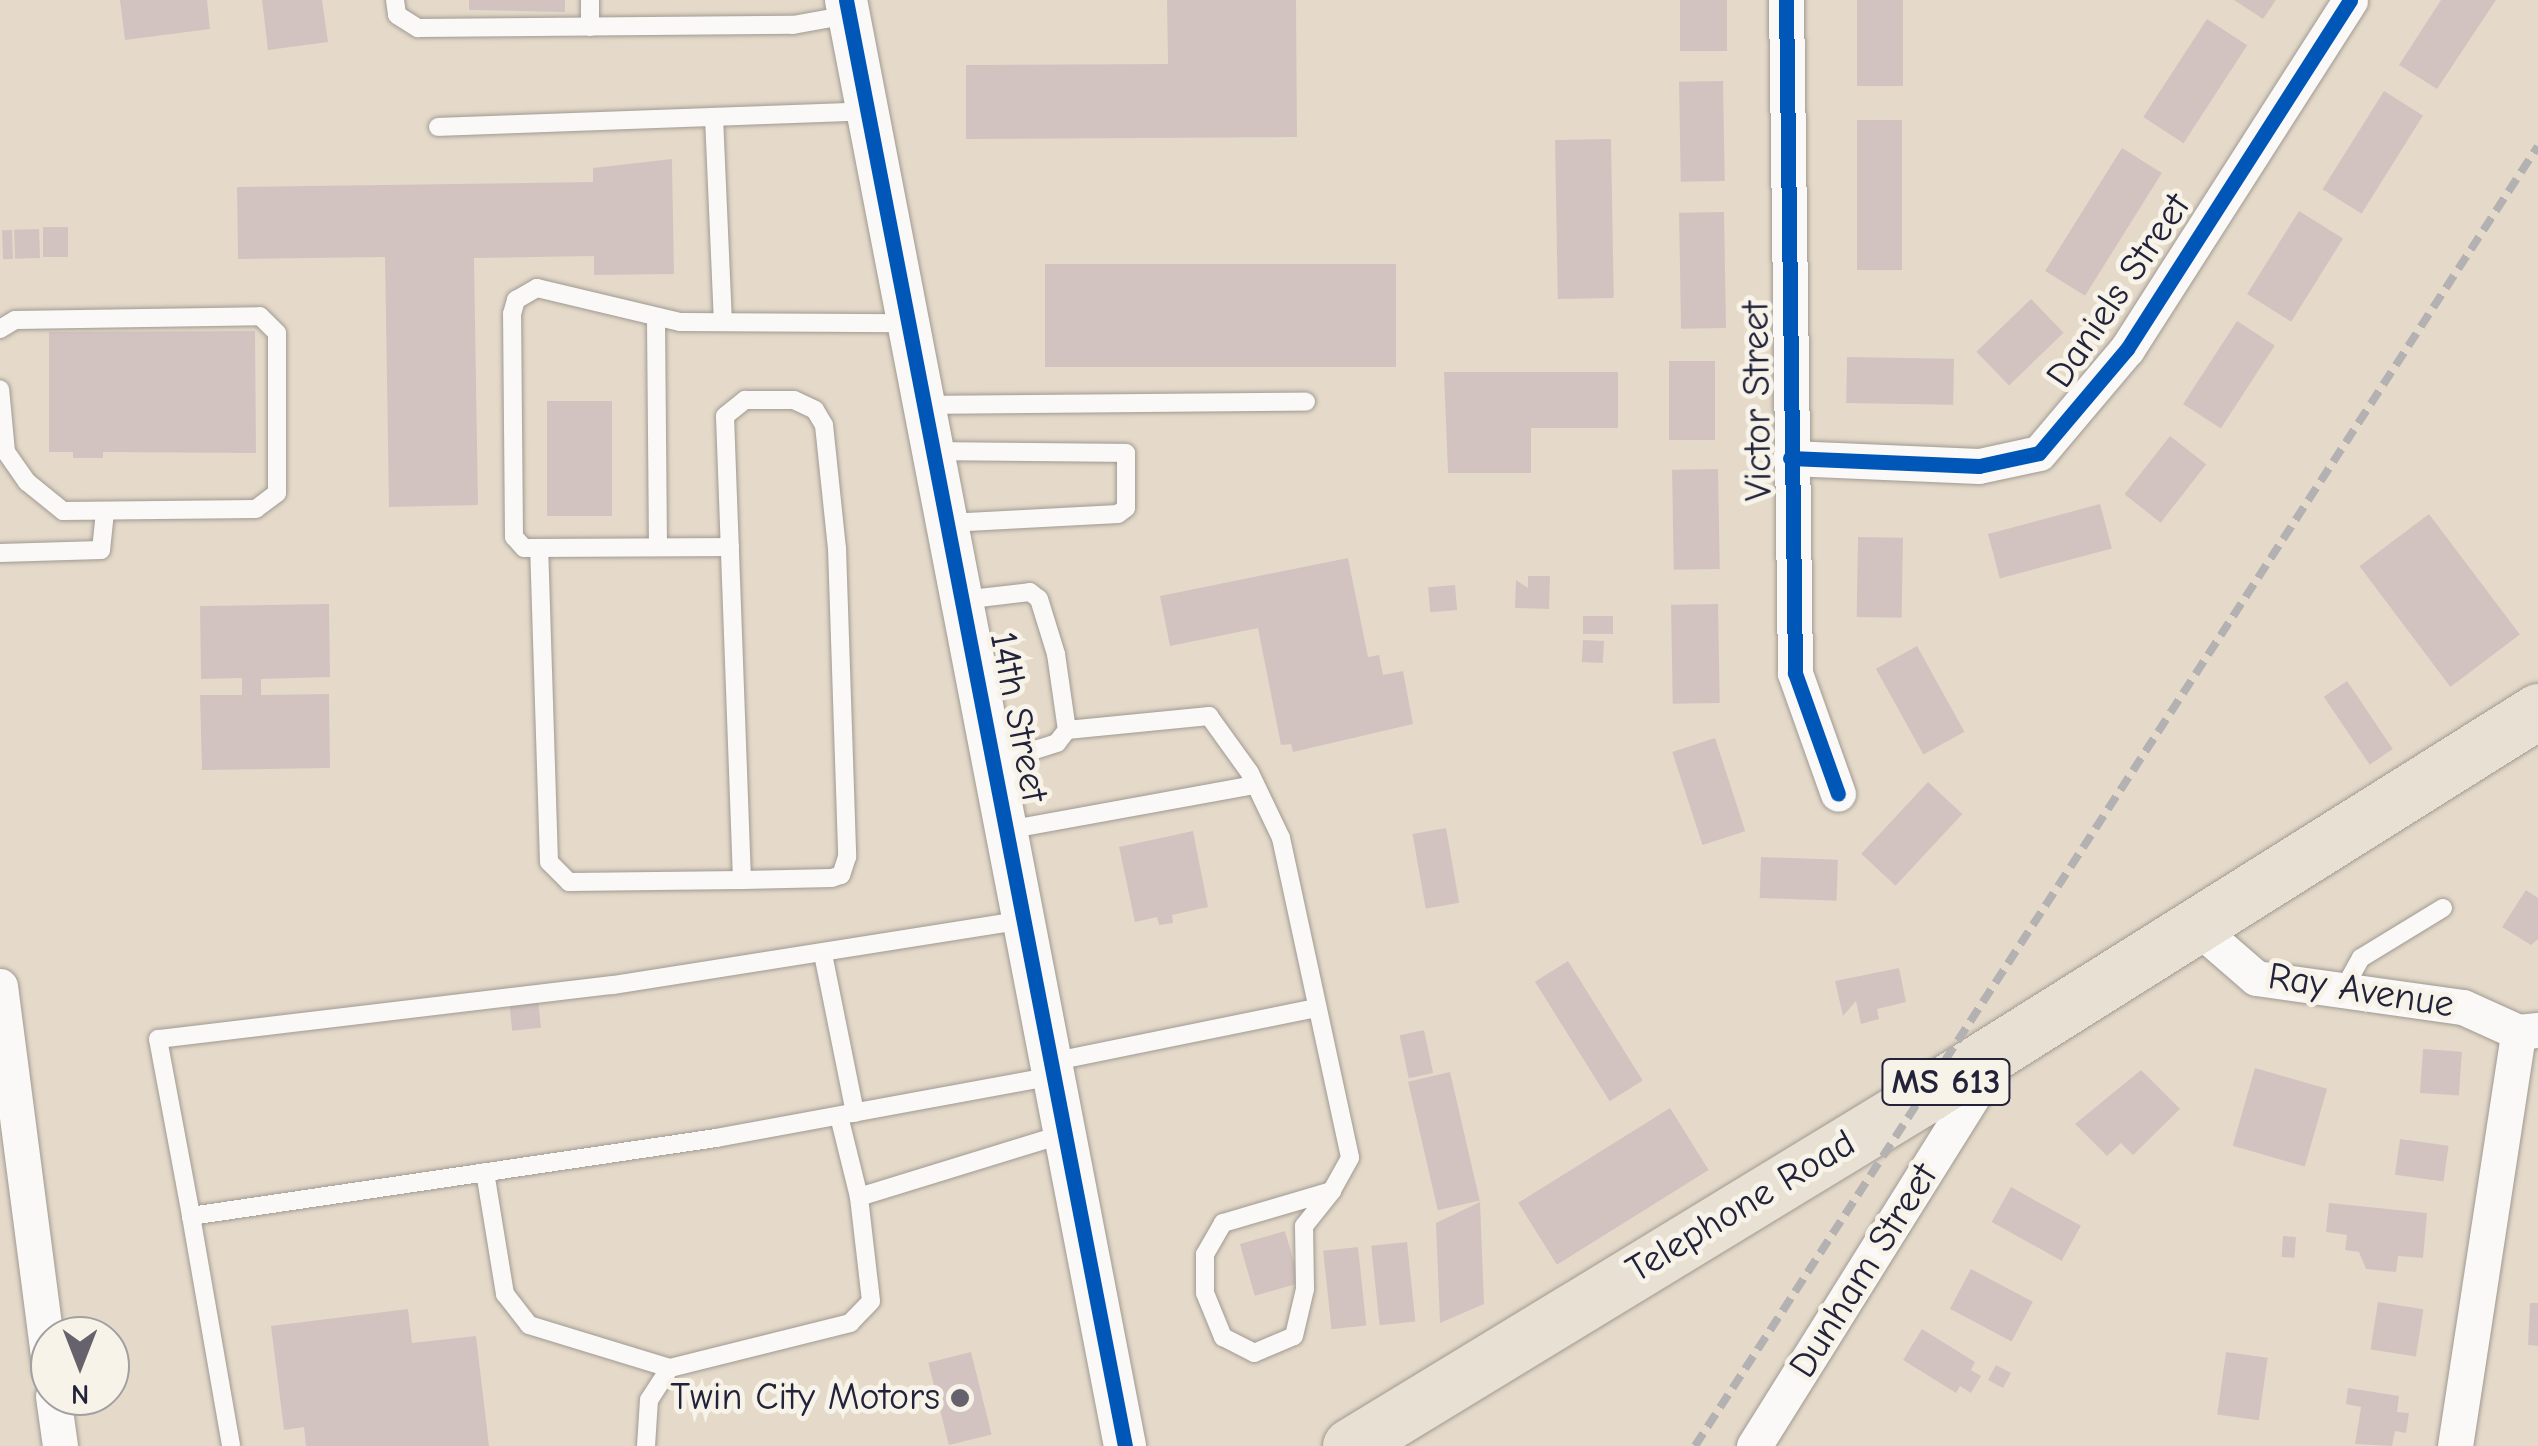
<!DOCTYPE html>
<html>
<head>
<meta charset="utf-8">
<style>
	body { margin:0 }
	#map { position:relative; width:2538px; height:1446px; overflow:hidden; background:#e5dac9; font-family:"Comic Neue",sans-serif }
	div>[style] { position:absolute }
	[style*='--x'] { left:calc(var(--x)*1px); top:calc(var(--y)*1px); width:calc(var(--w)*1px); rotate:calc(var(--a)*1deg) }
	.building>* { inset:0; background:#d2c3c1; transform-origin:0 0 }
	.roads { filter:drop-shadow(0 0 2px #a09a93) drop-shadow(0 0 2px #a09a93) }
	.service>* { height:18px; margin:-9px; padding:0 9px; transform-origin:9px; border-radius:9px; background:#fbf9f7 }
	.minor>* { height:35px; margin:-17.5px; padding:0 17.5px; transform-origin:17.5px; border-radius:17.5px; background:#fbf9f7 }
	.tertiary>* { height:42px; margin:-21px; padding:0 21px; transform-origin:21px; border-radius:21px; background:#fbf9f7 }
	.primary>* { height:55px; margin:-27.5px; padding:0 27.5px; transform-origin:27.5px; border-radius:27.5px; background:#e8e0d3 }
	.rail>* { height:8px; margin-top:-4px; transform-origin:0; background:repeating-linear-gradient(90deg,#b3b1b2 0 15px,transparent 0 23px) }
	.cycleway>* { height:15px; margin:-7.5px; padding:0 7.5px; transform-origin:7.5px; border-radius:7.5px; background:#0057b8 }
	.dots>* { width:28px; height:28px; translate:-50% -50%; box-sizing:border-box; border:5px solid #f7f3e8; border-radius:50% }
	span { translate:-50% -50%; white-space:nowrap; text-align:center; line-height:1.15; -webkit-text-stroke:10px #f7f3e8; paint-order:stroke }
	.shield-label span { padding:2px 8px; background:#f7f3e8; border:2px solid; border-radius:8px; -webkit-text-stroke-width:0 }
	.shield-label { font-size:35px; color:#22223b; font-weight:700 }
	.street-label { font-size:38px; color:#22223b }
	.poi-label { font-size:38px; color:#22223b }
	.right { translate:-100% -50%; text-align:right }
	.north { position:absolute; left:30px; top:1316px; width:100px; height:100px; box-sizing:border-box; background:#f7f3e8; border:2px solid #a29fa3; border-radius:50%; rotate:180deg; font-size:28px; font-weight:700; line-height:40px; text-align:center; color:#22223b }
	.north::after { content:''; display:block; margin:auto; width:35px; height:45px; background:#66626d; clip-path:polygon(50% 0,100% 100%,50% 72%,0 100%) }
</style>
</head>
<body>
<div id="map">
	<div class="building">
		<div style="clip-path:polygon(120px 0,207px 0,210px 29px,125px 40px)"></div>
		<div style="clip-path:polygon(262px 0,322px 0,328px 42px,268px 50px)"></div>
		<div style="clip-path:polygon(469px 0,565px 0,565px 12px,469px 10px)"></div>
		<div style="clip-path:polygon(1167px 0,1296px 0,1297px 137px,966px 139px,966px 65px,1168px 64px)"></div>
		<div style="left:1680px;top:0;width:47px;height:51px"></div>
		<div style="left:1857px;top:0;width:46px;height:86px"></div>
		<div style="clip-path:polygon(2234px 0,2276px 0,2263px 19px)"></div>
		<div style="clip-path:polygon(2441px 0,2496px 0,2437px 89px,2399px 65px)"></div>
		<div style="left:2207px;top:19px;width:48px;height:117px;rotate:33deg"></div>
		<div style="left:1723px;top:81px;width:100px;height:44px;rotate:89deg"></div>
		<div style="left:2384px;top:91px;width:46px;height:116px;rotate:32deg"></div>
		<div style="left:1857px;top:120px;width:45px;height:150px"></div>
		<div style="left:1611px;top:139px;width:159px;height:56px;rotate:89deg"></div>
		<div style="left:2122px;top:148px;width:47px;height:145px;rotate:32deg"></div>
		<div style="clip-path:polygon(672px 159px,674px 274px,594px 275px,594px 256px,474px 258px,478px 505px,389px 507px,385px 257px,238px 259px,237px 187px,593px 182px,593px 168px)"></div>
		<div style="left:2299px;top:211px;width:52px;height:98px;rotate:32deg"></div>
		<div style="left:1724px;top:212px;width:116px;height:45px;rotate:89deg"></div>
		<div style="left:68px;top:227px;width:30px;height:25px;rotate:90deg"></div>
		<div style="left:39px;top:229px;width:29px;height:25px;rotate:88deg"></div>
		<div style="left:12px;top:230px;width:29px;height:10px;rotate:88deg"></div>
		<div style="left:1045px;top:264px;width:351px;height:103px"></div>
		<div style="left:2031px;top:299px;width:47px;height:76px;rotate:46deg"></div>
		<div style="left:2237px;top:321px;width:45px;height:99px;rotate:33deg"></div>
		<div style="clip-path:polygon(255px 331px,256px 453px,103px 452px,103px 458px,73px 458px,73px 452px,49px 452px,49px 332px)"></div>
		<div style="left:1847px;top:357px;width:107px;height:46px;rotate:1deg"></div>
		<div style="left:1669px;top:361px;width:46px;height:79px"></div>
		<div style="clip-path:polygon(1444px 372px,1618px 372px,1618px 428px,1531px 428px,1531px 473px,1448px 473px)"></div>
		<div style="left:547px;top:401px;width:65px;height:115px"></div>
		<div style="left:2170px;top:436px;width:46px;height:74px;rotate:38deg"></div>
		<div style="left:1718px;top:469px;width:100px;height:46px;rotate:89deg"></div>
		<div style="left:2100px;top:504px;width:46px;height:116px;rotate:75deg"></div>
		<div style="left:2429px;top:514px;width:151px;height:87px;rotate:53deg"></div>
		<div style="left:1858px;top:537px;width:45px;height:80px;rotate:1deg"></div>
		<div style="clip-path:polygon(1348px 558px,1368px 657px,1379px 655px,1383px 675px,1403px 671px,1413px 724px,1293px 752px,1291px 744px,1281px 745px,1258px 628px,1170px 646px,1160px 596px)"></div>
		<div style="clip-path:polygon(1528px 576px,1550px 576px,1549px 609px,1515px 608px,1516px 580px,1528px 588px)"></div>
		<div style="left:1455px;top:585px;width:25px;height:27px;rotate:85deg"></div>
		<div style="clip-path:polygon(329px 604px,330px 677px,261px 679px,261px 695px,329px 694px,330px 768px,202px 770px,200px 695px,242px 695px,242px 678px,201px 679px,200px 606px)"></div>
		<div style="left:1718px;top:604px;width:99px;height:47px;rotate:89deg"></div>
		<div style="left:1583px;top:616px;width:30px;height:18px"></div>
		<div style="left:1583px;top:640px;width:21px;height:22px;rotate:3deg"></div>
		<div style="left:1917px;top:646px;width:98px;height:47px;rotate:61deg"></div>
		<div style="left:2347px;top:681px;width:82px;height:28px;rotate:56deg"></div>
		<div style="left:1715px;top:738px;width:98px;height:45px;rotate:72deg"></div>
		<div style="left:1928px;top:782px;width:47px;height:98px;rotate:43deg"></div>
		<div style="left:1446px;top:828px;width:76px;height:34px;rotate:80deg"></div>
		<div style="clip-path:polygon(1193px 831px,1208px 907px,1172px 915px,1173px 923px,1159px 925px,1157px 917px,1135px 922px,1119px 847px)"></div>
		<div style="left:1761px;top:857px;width:77px;height:41px;rotate:2deg"></div>
		<div style="clip-path:polygon(2526px 890px,2538px 898px,2538px 939px,2531px 945px,2502px 927px)"></div>
		<div style="left:1568px;top:961px;width:141px;height:39px;rotate:58deg"></div>
		<div style="clip-path:polygon(1899px 968px,1906px 1002px,1877px 1009px,1879px 1019px,1861px 1024px,1856px 1001px,1843px 1016px,1835px 981px)"></div>
		<div style="left:538px;top:999px;width:29px;height:29px;rotate:84deg"></div>
		<div style="left:1424px;top:1030px;width:44px;height:25px;rotate:78deg"></div>
		<div style="left:2423px;top:1049px;width:39px;height:44px;rotate:4deg"></div>
		<div style="left:2255px;top:1068px;width:75px;height:81px;rotate:16deg"></div>
		<div style="clip-path:polygon(2141px 1070px,2180px 1109px,2133px 1155px,2121px 1143px,2107px 1156px,2075px 1124px)"></div>
		<div style="left:1450px;top:1072px;width:132px;height:43px;rotate:77deg"></div>
		<div style="left:1670px;top:1108px;width:73px;height:179px;rotate:58deg"></div>
		<div style="left:2400px;top:1139px;width:49px;height:36px;rotate:8deg"></div>
		<div style="left:2011px;top:1187px;width:80px;height:40px;rotate:29deg"></div>
		<div style="clip-path:polygon(1480px 1202px,1484px 1304px,1440px 1323px,1436px 1223px)"></div>
		<div style="clip-path:polygon(2329px 1203px,2427px 1213px,2423px 1258px,2398px 1256px,2396px 1272px,2366px 1269px,2359px 1252px,2345px 1250px,2347px 1235px,2326px 1232px)"></div>
		<div style="left:1285px;top:1231px;width:54px;height:47px;rotate:74deg"></div>
		<div style="left:2283px;top:1236px;width:13px;height:21px;rotate:4deg"></div>
		<div style="left:1407px;top:1242px;width:80px;height:36px;rotate:84deg"></div>
		<div style="left:1358px;top:1247px;width:79px;height:35px;rotate:84deg"></div>
		<div style="left:1971px;top:1269px;width:70px;height:45px;rotate:28deg"></div>
		<div style="left:2378px;top:1302px;width:46px;height:48px;rotate:9deg"></div>
		<div style="clip-path:polygon(2530px 1303px,2538px 1303px,2538px 1346px,2528px 1345px)"></div>
		<div style="clip-path:polygon(408px 1309px,412px 1343px,476px 1336px,489px 1446px,306px 1446px,304px 1427px,284px 1430px,271px 1326px)"></div>
		<div style="clip-path:polygon(1922px 1329px,1975px 1362px,1971px 1370px,1981px 1376px,1971px 1393px,1960px 1386px,1956px 1393px,1903px 1360px)"></div>
		<div style="left:971px;top:1352px;width:85px;height:44px;rotate:76deg"></div>
		<div style="left:2226px;top:1352px;width:42px;height:63px;rotate:8deg"></div>
		<div style="left:1996px;top:1365px;width:17px;height:17px;rotate:28deg"></div>
		<div style="clip-path:polygon(2348px 1388px,2399px 1396px,2397px 1412px,2409px 1413px,2406px 1433px,2395px 1431px,2392px 1446px,2355px 1444px,2361px 1407px,2346px 1404px)"></div>
	</div>
	<div class="roads">
		<div class="service">
			<div style="--x:395;--y:0;--w:15;--a:82"></div>
			<div style="--x:397;--y:15;--w:25;--a:32"></div>
			<div style="--x:418;--y:28;--w:375;--a:-0.5"></div>
			<div style="--x:793;--y:25;--w:56;--a:-10.3"></div>
			<div style="--x:590;--y:0;--w:27;--a:90"></div>
			<div style="--x:714;--y:117;--w:205;--a:87.5"></div>
			<div style="--x:438;--y:127;--w:429;--a:-2.1"></div>
			<div style="--x:656;--y:319;--w:228;--a:89.5"></div>
			<div style="--x:0;--y:329;--w:17;--a:-31"></div>
			<div style="--x:15;--y:320;--w:245;--a:-0.9"></div>
			<div style="--x:260;--y:316;--w:24;--a:45"></div>
			<div style="--x:277;--y:333;--w:160;--a:90"></div>
			<div style="--x:277;--y:493;--w:26;--a:143"></div>
			<div style="--x:256;--y:509;--w:193;--a:179.4"></div>
			<div style="--x:63;--y:511;--w:46;--a:-141.1"></div>
			<div style="--x:27;--y:482;--w:37;--a:-125"></div>
			<div style="--x:6;--y:452;--w:63;--a:-95.4"></div>
			<div style="--x:925;--y:405;--w:381;--a:-0.5"></div>
			<div style="--x:934;--y:451;--w:192;--a:0.6"></div>
			<div style="--x:1126;--y:453;--w:55;--a:90"></div>
			<div style="--x:1126;--y:508;--w:10;--a:143"></div>
			<div style="--x:1118;--y:514;--w:170;--a:177"></div>
			<div style="--x:539;--y:548;--w:191;--a:-0.3"></div>
			<div style="--x:0;--y:553;--w:101;--a:-1.7"></div>
			<div style="--x:101;--y:550;--w:38;--a:-84"></div>
			<div style="--x:962;--y:600;--w:68;--a:-6.7"></div>
			<div style="--x:1030;--y:592;--w:11;--a:38"></div>
			<div style="--x:1039;--y:599;--w:58;--a:72.8"></div>
			<div style="--x:1056;--y:654;--w:77;--a:81.8"></div>
			<div style="--x:1067;--y:730;--w:16;--a:128"></div>
			<div style="--x:1057;--y:743;--w:66;--a:162.4"></div>
			<div style="--x:1067;--y:730;--w:143;--a:-5.6"></div>
			<div style="--x:1209;--y:716;--w:70;--a:54.3"></div>
			<div style="--x:1250;--y:773;--w:72;--a:64.5"></div>
			<div style="--x:1281;--y:838;--w:327;--a:77.8"></div>
			<div style="--x:1350;--y:1158;--w:38;--a:119"></div>
			<div style="--x:1332;--y:1191;--w:114;--a:163.6"></div>
			<div style="--x:1223;--y:1223;--w:36;--a:120"></div>
			<div style="--x:1205;--y:1254;--w:39;--a:90"></div>
			<div style="--x:1205;--y:1293;--w:48;--a:67.8"></div>
			<div style="--x:1223;--y:1337;--w:35;--a:27"></div>
			<div style="--x:1254;--y:1353;--w:43;--a:-23"></div>
			<div style="--x:1294;--y:1336;--w:48;--a:-76.8"></div>
			<div style="--x:1305;--y:1289;--w:63;--a:-90.9"></div>
			<div style="--x:1304;--y:1226;--w:45;--a:-51.3"></div>
			<div style="--x:1007;--y:830;--w:252;--a:-10.3"></div>
			<div style="--x:742;--y:880;--w:464;--a:-92.1"></div>
			<div style="--x:725;--y:416;--w:26;--a:-39"></div>
			<div style="--x:745;--y:400;--w:49;--a:0"></div>
			<div style="--x:794;--y:400;--w:23;--a:25"></div>
			<div style="--x:815;--y:410;--w:17;--a:59"></div>
			<div style="--x:824;--y:425;--w:124;--a:84"></div>
			<div style="--x:837;--y:548;--w:309;--a:88.1"></div>
			<div style="--x:847;--y:857;--w:19;--a:108"></div>
			<div style="--x:841;--y:875;--w:9;--a:162"></div>
			<div style="--x:832;--y:878;--w:90;--a:178.7"></div>
			<div style="--x:742;--y:880;--w:173;--a:179.3"></div>
			<div style="--x:569;--y:882;--w:28;--a:-135"></div>
			<div style="--x:549;--y:862;--w:314;--a:-91.8"></div>
			<div style="--x:539;--y:548;--w:15;--a:180"></div>
			<div style="--x:524;--y:548;--w:15;--a:-132"></div>
			<div style="--x:514;--y:537;--w:223;--a:-90.5"></div>
			<div style="--x:512;--y:314;--w:15;--a:-74"></div>
			<div style="--x:516;--y:300;--w:24;--a:-30"></div>
			<div style="--x:537;--y:288;--w:147;--a:13.4"></div>
			<div style="--x:680;--y:322;--w:228;--a:0.3"></div>
			<div style="--x:1024;--y:920;--w:417;--a:171"></div>
			<div style="--x:612;--y:985;--w:457;--a:173.2"></div>
			<div style="--x:158;--y:1039;--w:180;--a:79.4"></div>
			<div style="--x:191;--y:1216;--w:531;--a:-8.45"></div>
			<div style="--x:716;--y:1138;--w:343;--a:-10.4"></div>
			<div style="--x:823;--y:954;--w:162;--a:78.6"></div>
			<div style="--x:2342;--y:992;--w:39;--a:-61"></div>
			<div style="--x:2361;--y:958;--w:96;--a:-31.4"></div>
			<div style="--x:1051;--y:1062;--w:271;--a:-11.5"></div>
			<div style="--x:485;--y:1172;--w:124;--a:80.7"></div>
			<div style="--x:505;--y:1294;--w:39;--a:52"></div>
			<div style="--x:529;--y:1325;--w:147;--a:17"></div>
			<div style="--x:859;--y:1197;--w:214;--a:-17.1"></div>
			<div style="--x:191;--y:1216;--w:233;--a:80.1"></div>
			<div style="--x:646;--y:1446;--w:46;--a:-86.3"></div>
			<div style="--x:649;--y:1400;--w:38;--a:-57"></div>
			<div style="--x:670;--y:1368;--w:186;--a:-14"></div>
			<div style="--x:850;--y:1323;--w:30;--a:-46"></div>
			<div style="--x:871;--y:1301;--w:105;--a:-96.6"></div>
			<div style="--x:859;--y:1197;--w:83;--a:-103.9"></div>
		</div>
		<div class="minor">
			<div style="--x:1786;--y:0;--w:673;--a:89.23"></div>
			<div style="--x:1795;--y:673;--w:128;--a:70.4"></div>
			<div style="--x:1790;--y:458;--w:189;--a:2.4"></div>
			<div style="--x:1979;--y:466;--w:61;--a:-12.2"></div>
			<div style="--x:2039;--y:453;--w:136;--a:-49.8"></div>
			<div style="--x:2127;--y:349;--w:414;--a:-57.4"></div>
			<div style="--x:2196;--y:926;--w:79;--a:40.9"></div>
			<div style="--x:2256;--y:978;--w:209;--a:8"></div>
			<div style="--x:2463;--y:1007;--w:60;--a:24.4"></div>
			<div style="--x:2518;--y:1032;--w:20;--a:-6"></div>
			<div style="--x:0;--y:986;--w:386;--a:82.6"></div>
			<div style="--x:53;--y:1396;--w:50;--a:82"></div>
			<div style="--x:1754;--y:1446;--w:457;--a:-58"></div>
			<div style="--x:2455;--y:1446;--w:419;--a:-81.3"></div>
		</div>
		<div class="tertiary">
			<div style="--x:846;--y:0;--w:1473;--a:79.08"></div>
		</div>
		<div class="primary">
			<div style="--x:1350;--y:1446;--w:667;--a:-31.33"></div>
			<div style="--x:1920;--y:1099;--w:730;--a:-32.12"></div>
		</div>
	</div>
	<div class="rail">
		<div style="--x:1695;--y:1446;--w:1549;--a:-57.04"></div>
	</div>
	<div class="cycleway">
		<div style="--x:846;--y:0;--w:1473;--a:79.08"></div>
		<div style="--x:1786;--y:0;--w:673;--a:89.23"></div>
		<div style="--x:1795;--y:673;--w:128;--a:70.4"></div>
		<div style="--x:1790;--y:458;--w:189;--a:2.4"></div>
		<div style="--x:1979;--y:466;--w:61;--a:-12.2"></div>
		<div style="--x:2039;--y:453;--w:136;--a:-49.8"></div>
		<div style="--x:2127;--y:349;--w:414;--a:-57.4"></div>
	</div>
	<div class="dots">
		<div style="left:960px;top:1398px;background:#66626d"></div>
	</div>
	<div class="shield-label">
		<span style="left:1946px;top:1082px">MS 613</span>
	</div>
	<div class="street-label">
		<span style="left:2119px;top:291px;rotate:-56deg">Daniels Street</span>
		<span style="left:1758px;top:401px;rotate:-91deg">Victor Street</span>
		<span style="left:1018px;top:717px;rotate:79deg">14th Street</span>
		<span style="left:2361px;top:991px;rotate:9deg">Ray Avenue</span>
		<span style="left:1741px;top:1207px;rotate:-31deg">Telephone Road</span>
		<span style="left:1864px;top:1271px;rotate:-58deg">Dunham Street</span>
	</div>
	<div class="poi-label">
		<span class="right" style="left:940px;top:1398px">Twin City Motors</span>
	</div>
	<div class="north">N</div>
</div>
</body>
</html>
